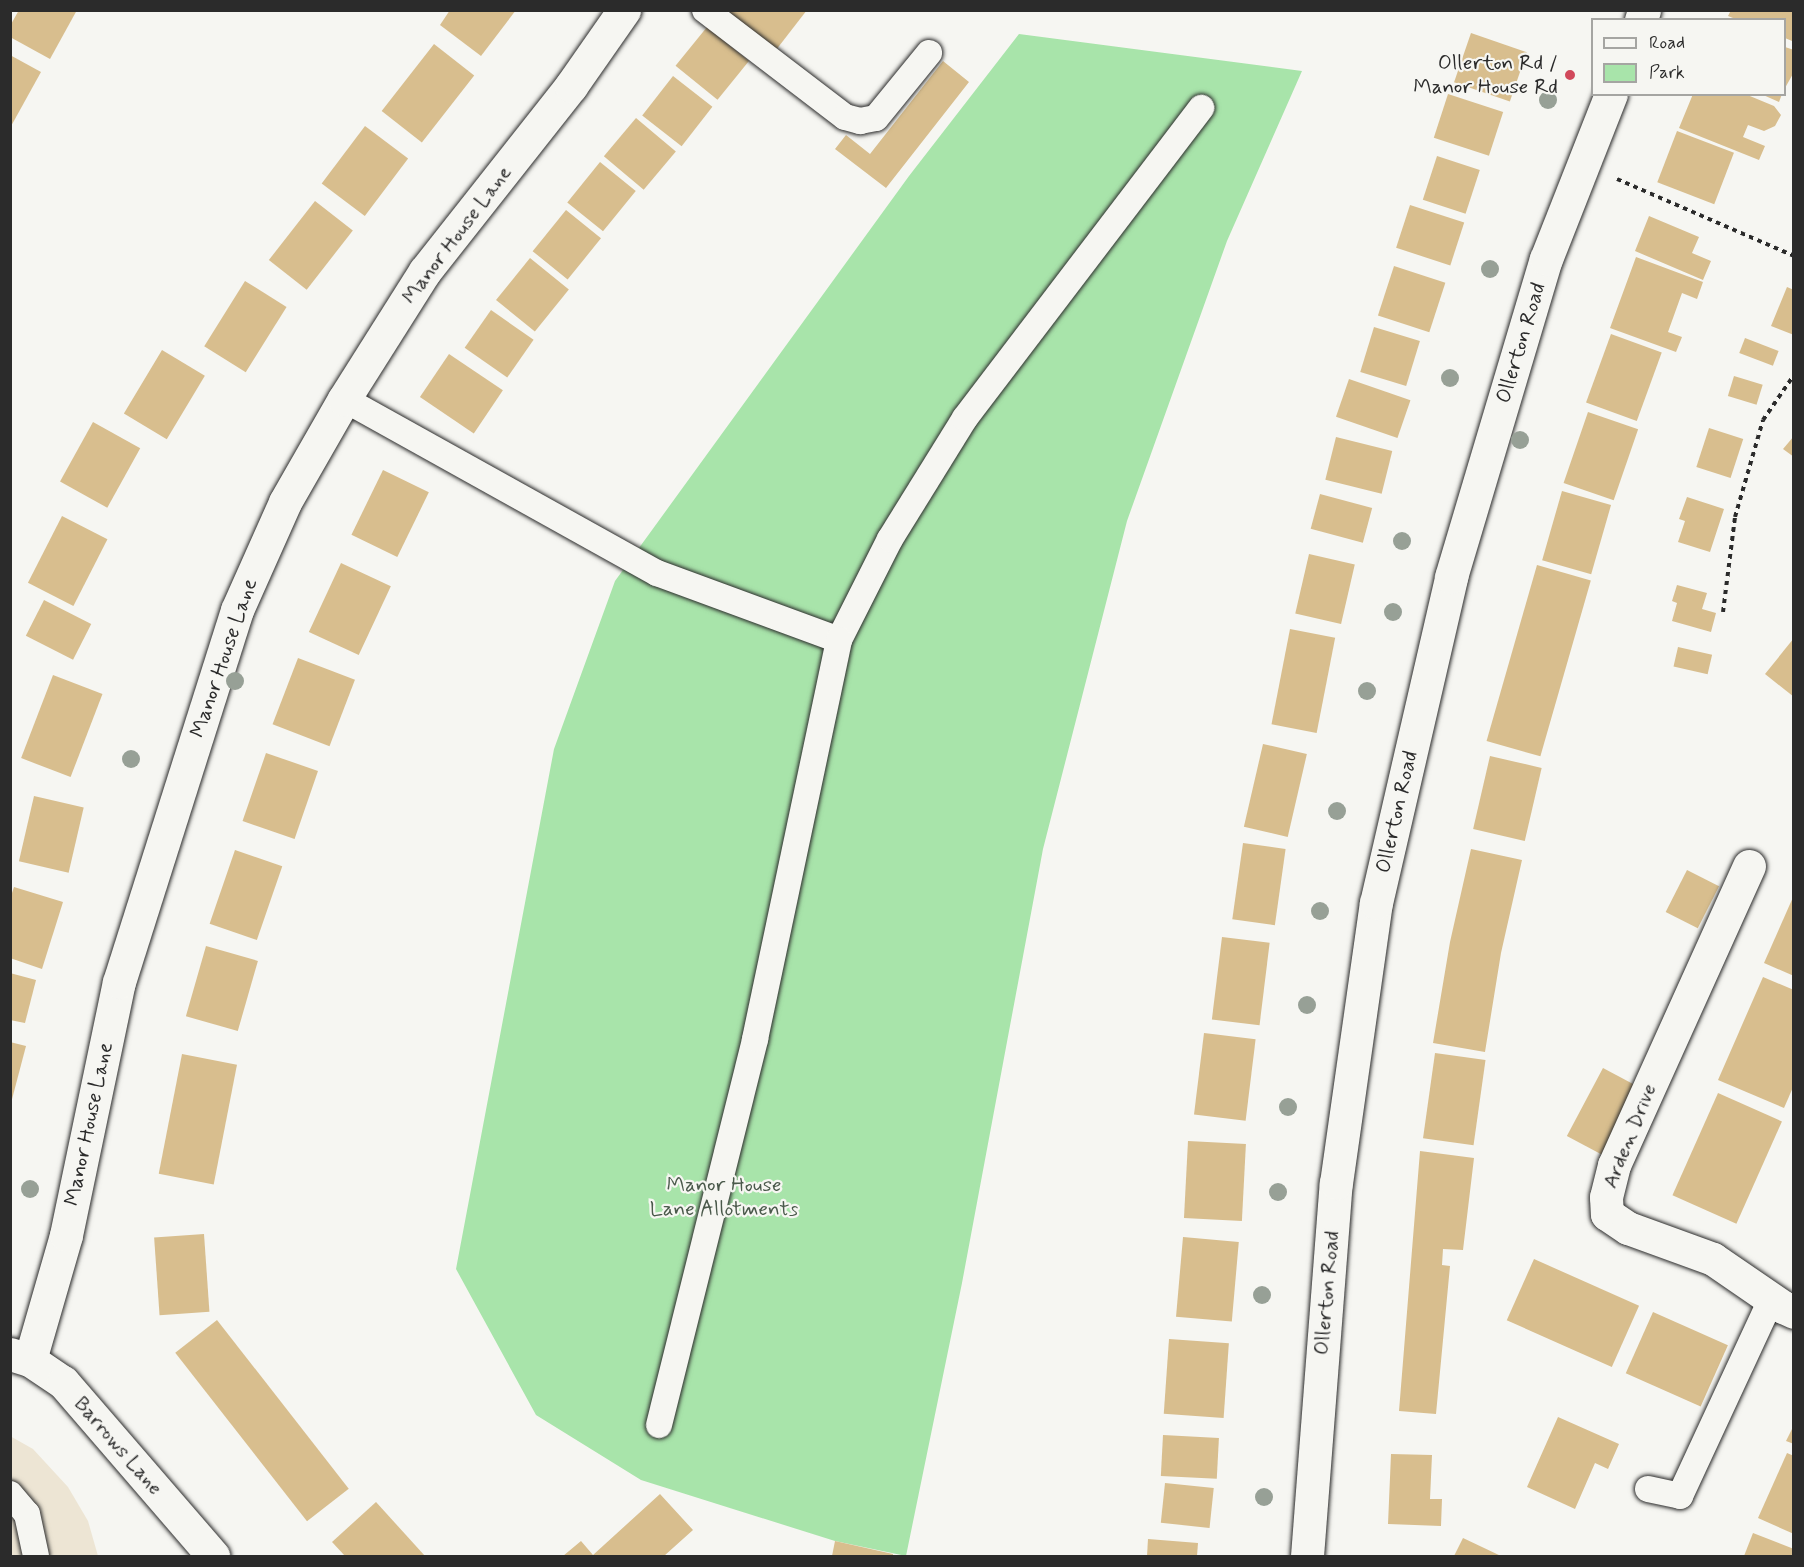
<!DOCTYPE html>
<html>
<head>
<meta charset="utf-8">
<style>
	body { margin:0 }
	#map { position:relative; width:1804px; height:1567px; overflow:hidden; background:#f6f6f2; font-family:Mynerve,sans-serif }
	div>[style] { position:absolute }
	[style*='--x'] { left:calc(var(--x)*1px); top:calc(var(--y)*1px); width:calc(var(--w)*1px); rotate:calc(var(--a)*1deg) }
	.built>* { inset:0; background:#ede5d4 }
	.green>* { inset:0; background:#a8e4aa }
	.building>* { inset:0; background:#d8be8e; transform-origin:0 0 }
	.path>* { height:4px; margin-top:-2px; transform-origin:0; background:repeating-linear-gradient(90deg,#2b2b2b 0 4.5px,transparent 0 9px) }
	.roads { filter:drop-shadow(0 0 2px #2b2b2b) drop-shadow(0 0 2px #2b2b2b) }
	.service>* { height:26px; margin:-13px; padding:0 13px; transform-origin:13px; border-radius:13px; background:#f6f6f2 }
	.minor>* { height:33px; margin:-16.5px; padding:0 16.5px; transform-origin:16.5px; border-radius:16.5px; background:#f6f6f2 }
	.tertiary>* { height:33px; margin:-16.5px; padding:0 16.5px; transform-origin:16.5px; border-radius:16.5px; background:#f6f6f2 }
	.trees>* { width:18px; height:18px; margin:-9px; border-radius:50%; background:#97a096 }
	.dots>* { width:16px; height:16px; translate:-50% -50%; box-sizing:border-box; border:3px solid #f6f6f2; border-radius:50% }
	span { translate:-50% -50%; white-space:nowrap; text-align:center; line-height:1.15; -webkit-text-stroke:4.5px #f6f6f2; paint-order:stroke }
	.poi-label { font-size:21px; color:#2b2b2b }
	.right { translate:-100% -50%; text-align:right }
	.street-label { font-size:21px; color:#2b2b2b }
	.park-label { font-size:21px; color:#4a594b }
	.frame { position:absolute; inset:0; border:12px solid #2b2b2b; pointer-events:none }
	.legend { position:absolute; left:1591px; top:18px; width:195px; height:78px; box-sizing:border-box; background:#f6f6f2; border:2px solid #a5a5a2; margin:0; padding:8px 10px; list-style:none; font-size:18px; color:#2b2b2b }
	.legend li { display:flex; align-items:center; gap:12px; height:30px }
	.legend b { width:30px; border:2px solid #a5a5a2 }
</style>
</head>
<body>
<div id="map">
	<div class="built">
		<div style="clip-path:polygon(10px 1436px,33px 1449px,68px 1487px,88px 1521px,98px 1556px,11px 1556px)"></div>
	</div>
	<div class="green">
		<div style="clip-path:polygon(1019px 34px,1302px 71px,1227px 241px,1127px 521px,1043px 849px,962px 1283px,906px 1556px,835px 1541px,641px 1480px,536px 1415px,456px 1269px,554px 749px,615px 581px,909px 176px)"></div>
	</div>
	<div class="building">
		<div style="clip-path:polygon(19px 10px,77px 10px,50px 59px,10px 37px,10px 26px)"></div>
		<div style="clip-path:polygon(450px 10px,516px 10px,481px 56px,440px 25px)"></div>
		<div style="clip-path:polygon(725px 10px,807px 10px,776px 50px)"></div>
		<div style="clip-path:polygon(1731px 10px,1794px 10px,1792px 41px,1785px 38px,1785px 20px,1738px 20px,1728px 16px)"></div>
		<div style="left:707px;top:27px;width:54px;height:50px;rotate:39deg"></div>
		<div style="left:1471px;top:33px;width:59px;height:52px;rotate:19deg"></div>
		<div style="left:434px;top:44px;width:51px;height:85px;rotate:38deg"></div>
		<div style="clip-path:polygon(1785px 47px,1794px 50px,1794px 72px,1785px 88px)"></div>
		<div style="clip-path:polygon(10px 55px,41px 72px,10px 128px)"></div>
		<div style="clip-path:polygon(943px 61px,969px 82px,886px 188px,835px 149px,846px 135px,870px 154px)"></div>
		<div style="left:673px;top:76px;width:50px;height:50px;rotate:38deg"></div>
		<div style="left:1448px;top:94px;width:58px;height:46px;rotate:18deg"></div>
		<div style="clip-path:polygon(1693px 94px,1745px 94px,1774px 106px,1781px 115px,1775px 126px,1764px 131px,1748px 125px,1743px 137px,1765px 146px,1759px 160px,1679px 128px)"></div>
		<div style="clip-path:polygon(1761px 94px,1782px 94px,1779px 102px)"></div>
		<div style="left:636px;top:118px;width:52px;height:50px;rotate:40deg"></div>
		<div style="left:365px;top:126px;width:54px;height:72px;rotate:37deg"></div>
		<div style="left:1677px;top:131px;width:61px;height:55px;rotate:21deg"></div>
		<div style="left:1437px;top:156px;width:45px;height:46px;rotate:18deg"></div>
		<div style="left:600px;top:162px;width:46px;height:52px;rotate:39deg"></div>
		<div style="left:315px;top:201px;width:48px;height:75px;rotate:38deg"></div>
		<div style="left:1410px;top:205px;width:57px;height:45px;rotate:18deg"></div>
		<div style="left:566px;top:210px;width:45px;height:53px;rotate:39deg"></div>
		<div style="clip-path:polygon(1649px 216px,1699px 237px,1692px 253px,1711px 261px,1703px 280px,1635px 251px)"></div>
		<div style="clip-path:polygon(1636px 257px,1703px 282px,1697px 299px,1682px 293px,1668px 332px,1682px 337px,1676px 352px,1610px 328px)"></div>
		<div style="left:530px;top:258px;width:50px;height:54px;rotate:39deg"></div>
		<div style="left:1394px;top:266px;width:54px;height:52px;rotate:18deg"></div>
		<div style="left:245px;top:281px;width:49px;height:77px;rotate:32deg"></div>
		<div style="clip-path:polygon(1787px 287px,1794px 290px,1794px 335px,1771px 326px)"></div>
		<div style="left:491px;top:310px;width:52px;height:46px;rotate:35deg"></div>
		<div style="left:1374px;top:327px;width:48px;height:47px;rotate:17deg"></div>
		<div style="left:1611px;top:334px;width:54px;height:73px;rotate:20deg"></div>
		<div style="left:1745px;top:338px;width:36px;height:16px;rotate:21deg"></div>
		<div style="left:162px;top:350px;width:50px;height:74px;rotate:31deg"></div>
		<div style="left:449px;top:354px;width:65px;height:52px;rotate:34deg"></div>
		<div style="left:1734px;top:376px;width:30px;height:21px;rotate:17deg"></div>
		<div style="left:1349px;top:379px;width:65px;height:40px;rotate:19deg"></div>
		<div style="left:1588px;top:412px;width:53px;height:75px;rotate:19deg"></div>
		<div style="left:93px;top:422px;width:54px;height:68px;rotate:29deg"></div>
		<div style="left:1709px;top:428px;width:36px;height:41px;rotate:18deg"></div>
		<div style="clip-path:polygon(1794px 436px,1794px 457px,1783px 449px)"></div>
		<div style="left:1336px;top:437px;width:58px;height:44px;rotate:14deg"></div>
		<div style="left:383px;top:470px;width:51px;height:72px;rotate:26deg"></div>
		<div style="left:1562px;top:491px;width:51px;height:72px;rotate:16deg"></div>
		<div style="left:1320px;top:494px;width:54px;height:36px;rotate:15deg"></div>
		<div style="clip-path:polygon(1687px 497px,1724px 509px,1710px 552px,1678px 542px,1685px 521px,1679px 519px)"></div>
		<div style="left:62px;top:516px;width:51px;height:75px;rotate:27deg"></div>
		<div style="left:1309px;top:554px;width:47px;height:61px;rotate:13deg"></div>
		<div style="left:341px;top:563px;width:55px;height:76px;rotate:25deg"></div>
		<div style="left:1537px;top:565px;width:56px;height:183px;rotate:16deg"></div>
		<div style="clip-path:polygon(1677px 585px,1707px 593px,1702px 609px,1716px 613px,1711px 632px,1672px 621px,1677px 603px,1672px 601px)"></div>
		<div style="left:44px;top:600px;width:53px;height:40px;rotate:27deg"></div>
		<div style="left:1290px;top:629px;width:46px;height:97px;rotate:11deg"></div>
		<div style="clip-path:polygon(1794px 638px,1794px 697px,1765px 674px)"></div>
		<div style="left:1678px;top:647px;width:35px;height:20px;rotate:13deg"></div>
		<div style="left:298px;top:658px;width:61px;height:71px;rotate:21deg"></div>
		<div style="left:53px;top:675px;width:53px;height:89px;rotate:21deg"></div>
		<div style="left:1263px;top:744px;width:45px;height:85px;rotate:13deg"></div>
		<div style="left:266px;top:753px;width:55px;height:72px;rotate:19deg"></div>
		<div style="left:1490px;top:756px;width:53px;height:75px;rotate:13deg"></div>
		<div style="left:34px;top:796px;width:51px;height:67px;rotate:13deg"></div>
		<div style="left:1243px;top:843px;width:43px;height:77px;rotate:8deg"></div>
		<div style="clip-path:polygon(1471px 849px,1522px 860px,1501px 953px,1485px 1052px,1433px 1043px,1450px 942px)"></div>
		<div style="left:235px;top:850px;width:50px;height:78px;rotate:19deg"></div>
		<div style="left:1687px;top:870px;width:36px;height:47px;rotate:27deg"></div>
		<div style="clip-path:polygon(14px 887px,63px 902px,42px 969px,10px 958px,10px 899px)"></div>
		<div style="clip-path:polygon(1794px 895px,1794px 976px,1764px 963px)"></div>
		<div style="left:1222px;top:937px;width:48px;height:83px;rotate:7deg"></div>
		<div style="left:206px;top:946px;width:54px;height:73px;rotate:16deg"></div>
		<div style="clip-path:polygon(10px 973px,36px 980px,25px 1023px,10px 1020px)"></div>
		<div style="clip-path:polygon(1763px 977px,1794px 990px,1794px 1085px,1784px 1108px,1718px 1080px)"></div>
		<div style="left:1204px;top:1033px;width:52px;height:82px;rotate:7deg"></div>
		<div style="clip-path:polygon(10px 1042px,26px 1046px,11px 1103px,10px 1103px)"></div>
		<div style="left:1435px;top:1053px;width:51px;height:86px;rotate:8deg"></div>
		<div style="left:182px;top:1054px;width:56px;height:122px;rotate:11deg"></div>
		<div style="left:1603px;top:1068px;width:41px;height:77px;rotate:28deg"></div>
		<div style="left:1718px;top:1093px;width:70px;height:112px;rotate:24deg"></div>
		<div style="left:1188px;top:1141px;width:58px;height:77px;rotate:3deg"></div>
		<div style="clip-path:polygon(1420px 1151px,1474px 1158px,1463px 1250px,1443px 1249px,1442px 1265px,1450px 1266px,1436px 1414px,1399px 1411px)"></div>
		<div style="left:204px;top:1234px;width:78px;height:50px;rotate:86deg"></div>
		<div style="left:1183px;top:1237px;width:56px;height:80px;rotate:5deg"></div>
		<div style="left:1534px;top:1259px;width:115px;height:67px;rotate:24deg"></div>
		<div style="left:1653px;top:1312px;width:82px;height:67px;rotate:24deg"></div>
		<div style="left:217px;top:1320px;width:214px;height:53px;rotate:52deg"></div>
		<div style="left:1169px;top:1339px;width:60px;height:75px;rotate:4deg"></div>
		<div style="clip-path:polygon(1558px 1417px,1619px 1444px,1608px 1469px,1595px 1463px,1575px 1509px,1527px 1487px)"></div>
		<div style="clip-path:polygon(1794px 1425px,1794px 1444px,1786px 1441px)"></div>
		<div style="left:1163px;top:1435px;width:56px;height:41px;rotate:3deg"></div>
		<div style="clip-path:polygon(1787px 1453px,1794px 1456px,1794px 1534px,1758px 1518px)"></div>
		<div style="clip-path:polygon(1391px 1454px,1432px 1455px,1430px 1499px,1442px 1499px,1441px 1526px,1388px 1524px)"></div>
		<div style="left:1165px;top:1483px;width:49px;height:40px;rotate:6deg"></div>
		<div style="clip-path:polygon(660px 1494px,693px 1530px,664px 1556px,563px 1556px,581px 1541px,593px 1555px)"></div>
		<div style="clip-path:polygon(376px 1502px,425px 1556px,345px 1556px,332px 1542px)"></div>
		<div style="clip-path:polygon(1753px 1533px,1794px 1549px,1794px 1556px,1744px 1556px)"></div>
		<div style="clip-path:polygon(1463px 1538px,1501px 1556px,1454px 1556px)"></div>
		<div style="clip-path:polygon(1148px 1539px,1198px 1543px,1197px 1556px,1147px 1556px)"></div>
		<div style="clip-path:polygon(835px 1541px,893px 1554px,893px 1556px,832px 1556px)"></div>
	</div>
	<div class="path">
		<div style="--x:1617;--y:179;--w:193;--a:23.5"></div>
		<div style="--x:1723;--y:612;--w:96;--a:-82.8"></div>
		<div style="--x:1735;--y:517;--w:101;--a:-73.9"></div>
		<div style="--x:1763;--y:420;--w:55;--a:-55.4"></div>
	</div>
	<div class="roads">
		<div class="service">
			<div style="--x:705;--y:10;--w:176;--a:37.4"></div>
			<div style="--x:845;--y:117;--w:16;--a:15"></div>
			<div style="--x:860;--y:121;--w:16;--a:-11"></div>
			<div style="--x:876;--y:118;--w:84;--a:-50.8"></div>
			<div style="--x:344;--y:399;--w:358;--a:29.1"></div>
			<div style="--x:657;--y:573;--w:194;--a:20.2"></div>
			<div style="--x:839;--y:640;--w:113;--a:-63.2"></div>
			<div style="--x:890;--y:539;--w:142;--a:-58.2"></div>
			<div style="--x:965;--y:418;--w:390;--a:-52.7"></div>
			<div style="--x:659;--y:1425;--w:398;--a:-76"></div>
			<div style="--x:755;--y:1039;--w:408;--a:-78.1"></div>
			<div style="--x:1648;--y:1489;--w:33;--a:12"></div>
			<div style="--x:1680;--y:1496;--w:216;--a:-65.1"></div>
			<div style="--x:10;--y:1494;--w:26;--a:50"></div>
			<div style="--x:27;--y:1514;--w:43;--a:77.9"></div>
		</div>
		<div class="minor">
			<div style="--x:1749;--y:866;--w:328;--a:114.3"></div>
			<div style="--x:1614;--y:1165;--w:33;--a:104"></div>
			<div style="--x:1606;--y:1197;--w:17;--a:87"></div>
			<div style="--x:1607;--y:1214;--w:25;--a:34"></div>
			<div style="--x:1628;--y:1228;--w:90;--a:20"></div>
			<div style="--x:1713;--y:1259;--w:85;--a:34.4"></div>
			<div style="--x:1783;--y:1307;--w:12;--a:24"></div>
			<div style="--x:30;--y:1360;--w:130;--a:-73.9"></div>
			<div style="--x:66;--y:1235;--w:258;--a:-78.2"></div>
			<div style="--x:119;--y:982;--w:390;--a:-72.4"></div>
			<div style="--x:237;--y:610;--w:118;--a:-66"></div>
			<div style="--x:285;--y:502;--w:119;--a:-60.2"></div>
			<div style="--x:344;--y:399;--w:151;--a:-57.7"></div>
			<div style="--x:425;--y:271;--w:236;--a:-51.7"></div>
			<div style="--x:571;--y:86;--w:93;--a:-55.1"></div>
		</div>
		<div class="tertiary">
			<div style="--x:1641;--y:20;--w:10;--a:-73"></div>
			<div style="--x:10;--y:1354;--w:21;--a:17"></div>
			<div style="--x:30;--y:1360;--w:40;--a:34"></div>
			<div style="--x:63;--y:1382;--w:230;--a:49.2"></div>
			<div style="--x:1307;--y:1556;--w:374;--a:-85.6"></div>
			<div style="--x:1336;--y:1183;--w:283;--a:-81.9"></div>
			<div style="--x:1376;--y:903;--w:335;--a:-77"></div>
			<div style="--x:1451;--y:577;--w:332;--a:-73.4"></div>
			<div style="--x:1546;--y:259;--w:177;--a:-68.5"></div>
		</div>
	</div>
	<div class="trees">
		<div style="left:1548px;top:100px"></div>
		<div style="left:1490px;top:269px"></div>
		<div style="left:1450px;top:378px"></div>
		<div style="left:1520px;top:440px"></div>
		<div style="left:1402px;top:541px"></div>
		<div style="left:1393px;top:612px"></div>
		<div style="left:235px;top:681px"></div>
		<div style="left:1367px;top:691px"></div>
		<div style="left:131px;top:759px"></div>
		<div style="left:1337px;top:811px"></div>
		<div style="left:1320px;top:911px"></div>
		<div style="left:1307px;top:1005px"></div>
		<div style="left:1288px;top:1107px"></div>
		<div style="left:30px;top:1189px"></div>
		<div style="left:1278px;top:1192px"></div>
		<div style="left:1262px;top:1295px"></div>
		<div style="left:1264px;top:1497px"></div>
	</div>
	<div class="dots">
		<div style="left:1570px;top:75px;background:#d1495b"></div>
	</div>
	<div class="poi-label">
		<span class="right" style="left:1558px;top:75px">Ollerton Rd /<br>Manor House Rd</span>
	</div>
	<div class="street-label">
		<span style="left:457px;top:235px;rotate:-53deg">Manor House Lane</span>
		<span style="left:1521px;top:343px;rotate:-73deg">Ollerton Road</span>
		<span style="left:224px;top:658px;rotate:-71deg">Manor House Lane</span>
		<span style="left:1397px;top:812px;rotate:-77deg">Ollerton Road</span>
		<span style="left:89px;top:1124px;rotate:-78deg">Manor House Lane</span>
		<span style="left:1630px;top:1136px;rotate:-68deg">Arden Drive</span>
		<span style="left:1327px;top:1293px;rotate:-85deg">Ollerton Road</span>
		<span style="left:118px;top:1446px;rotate:49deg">Barrows Lane</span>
	</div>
	<div class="park-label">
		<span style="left:724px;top:1197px">Manor House<br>Lane Allotments</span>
	</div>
	<div class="frame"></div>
	<ul class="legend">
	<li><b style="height:8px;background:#f6f6f2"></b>Road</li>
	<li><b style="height:16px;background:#a8e4aa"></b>Park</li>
	</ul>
</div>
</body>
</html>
